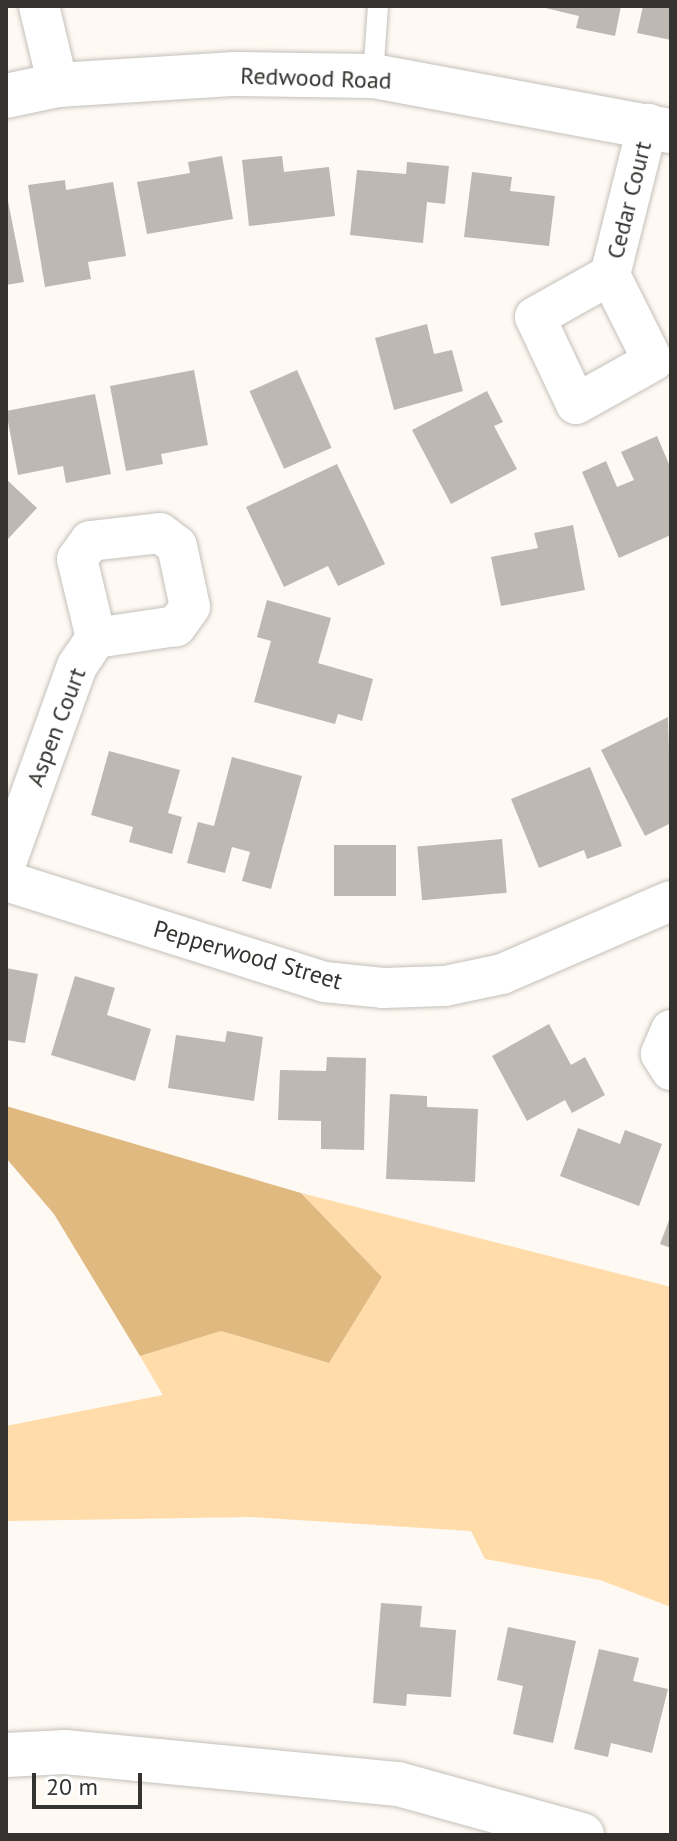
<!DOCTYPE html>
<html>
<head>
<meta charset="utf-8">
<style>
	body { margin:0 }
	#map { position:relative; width:677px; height:1841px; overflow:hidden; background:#fef9f3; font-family:"PT Sans",sans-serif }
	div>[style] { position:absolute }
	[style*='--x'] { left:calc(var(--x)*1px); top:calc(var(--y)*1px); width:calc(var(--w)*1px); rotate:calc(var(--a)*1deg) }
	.green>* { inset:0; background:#ffdca9 }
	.forest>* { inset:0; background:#dfb980 }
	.building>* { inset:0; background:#bdb8b2; transform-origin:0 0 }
	.roads { filter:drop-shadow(0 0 2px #c4c0ba) drop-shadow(0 0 2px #c4c0ba) }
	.service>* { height:20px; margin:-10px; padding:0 10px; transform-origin:10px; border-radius:10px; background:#fff }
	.minor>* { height:40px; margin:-20px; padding:0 20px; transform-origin:20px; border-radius:20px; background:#fff }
	.tertiary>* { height:44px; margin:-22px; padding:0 22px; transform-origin:22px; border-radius:22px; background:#fff }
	span { translate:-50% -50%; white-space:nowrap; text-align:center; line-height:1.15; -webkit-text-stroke:8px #fff; paint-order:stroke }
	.street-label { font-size:24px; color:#343330 }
	.frame { position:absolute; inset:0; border:8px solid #343330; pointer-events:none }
	.scale { position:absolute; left:32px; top:1773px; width:110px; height:36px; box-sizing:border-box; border:4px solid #343330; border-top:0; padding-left:10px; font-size:24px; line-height:28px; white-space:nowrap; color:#343330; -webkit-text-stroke:6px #fff; paint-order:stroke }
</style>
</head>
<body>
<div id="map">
	<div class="green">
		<div style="clip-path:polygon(301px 1193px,671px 1287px,671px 1607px,600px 1580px,485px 1559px,471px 1531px,250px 1517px,6px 1521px,6px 1426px,163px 1395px,140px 1356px,221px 1331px,329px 1363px,382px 1277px)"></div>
	</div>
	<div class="forest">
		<div style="clip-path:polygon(6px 1106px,301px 1193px,382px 1277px,329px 1363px,221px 1331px,140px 1356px,54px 1214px,6px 1158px)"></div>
	</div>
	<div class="building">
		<div style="clip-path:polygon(537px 6px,621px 6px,615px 36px,576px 28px,579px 16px)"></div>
		<div style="clip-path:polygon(643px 6px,671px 6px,671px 40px,637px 33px)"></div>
		<div style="clip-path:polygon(222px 156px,233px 219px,147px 234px,137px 182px,190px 173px,188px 162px)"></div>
		<div style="clip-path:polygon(282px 156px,284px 172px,329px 167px,335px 216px,249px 226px,242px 160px)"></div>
		<div style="clip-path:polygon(407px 162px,449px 166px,445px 204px,427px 202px,423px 243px,350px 235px,357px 170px,406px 174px)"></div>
		<div style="clip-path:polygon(472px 172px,512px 177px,510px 191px,555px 196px,549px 246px,464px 237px)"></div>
		<div style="clip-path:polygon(65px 180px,66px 190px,113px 182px,126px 256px,88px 262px,91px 279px,45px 287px,28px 185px)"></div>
		<div style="clip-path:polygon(6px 191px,24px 282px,6px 285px)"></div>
		<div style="clip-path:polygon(427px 324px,434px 354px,452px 350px,463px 391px,394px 410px,375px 338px)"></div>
		<div style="clip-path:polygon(194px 370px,208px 445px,161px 454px,163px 464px,126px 471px,110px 386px)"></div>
		<div style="left:297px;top:370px;width:85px;height:52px;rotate:66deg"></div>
		<div style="clip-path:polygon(487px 391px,503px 422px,494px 426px,517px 469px,451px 504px,412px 430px)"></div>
		<div style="clip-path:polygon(95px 394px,111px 474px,66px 483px,63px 466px,18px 475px,6px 411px)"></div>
		<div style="clip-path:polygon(657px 436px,671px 469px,671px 535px,619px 558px,582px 472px,606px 461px,617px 487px,634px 480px,621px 452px)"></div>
		<div style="clip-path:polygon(337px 464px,385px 564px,338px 586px,328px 566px,284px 587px,246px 507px)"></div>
		<div style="clip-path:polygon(6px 479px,37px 508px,6px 541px)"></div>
		<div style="clip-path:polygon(573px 525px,585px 590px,501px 606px,491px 557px,538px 548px,534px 533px)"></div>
		<div style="clip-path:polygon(267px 600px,331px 618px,318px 663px,373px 679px,362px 721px,338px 714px,335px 724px,254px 702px,271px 641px,257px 637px)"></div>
		<div style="clip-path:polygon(668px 717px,671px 823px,645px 836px,601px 750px)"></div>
		<div style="clip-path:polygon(109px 751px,180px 770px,168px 813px,182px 817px,172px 854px,129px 842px,133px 827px,91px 815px)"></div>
		<div style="clip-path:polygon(232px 757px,302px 776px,271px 889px,242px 881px,250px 852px,232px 847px,225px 873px,187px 863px,198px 822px,214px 826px)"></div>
		<div style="clip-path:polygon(590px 767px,622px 846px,587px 859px,584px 850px,539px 868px,511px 799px)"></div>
		<div style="left:502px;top:839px;width:54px;height:85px;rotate:85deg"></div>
		<div style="left:334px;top:845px;width:62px;height:51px"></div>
		<div style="clip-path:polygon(6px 968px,38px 974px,25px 1043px,6px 1040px)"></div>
		<div style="clip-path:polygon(75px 976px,115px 988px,107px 1015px,151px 1029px,135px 1081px,51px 1055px)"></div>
		<div style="clip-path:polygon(549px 1024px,571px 1065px,585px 1057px,605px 1095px,572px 1113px,565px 1100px,527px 1121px,492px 1056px)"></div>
		<div style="clip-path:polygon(227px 1031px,263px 1037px,254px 1101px,168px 1088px,176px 1035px,225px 1042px)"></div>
		<div style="clip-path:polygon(327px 1057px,366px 1058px,364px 1150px,321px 1149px,321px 1121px,278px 1120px,280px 1070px,326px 1071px)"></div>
		<div style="clip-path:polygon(390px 1094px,427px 1096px,427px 1107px,478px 1109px,475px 1182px,386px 1179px)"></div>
		<div style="clip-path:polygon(578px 1128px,620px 1144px,625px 1130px,662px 1144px,639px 1206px,560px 1176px)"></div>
		<div style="clip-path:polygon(671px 1215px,671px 1248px,660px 1244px)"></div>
		<div style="clip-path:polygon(381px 1603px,422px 1606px,420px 1627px,456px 1630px,451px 1697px,407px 1694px,406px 1706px,373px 1703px)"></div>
		<div style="clip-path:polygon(508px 1627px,576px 1641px,553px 1743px,513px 1734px,523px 1686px,497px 1680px)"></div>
		<div style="clip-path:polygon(599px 1649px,639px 1658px,633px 1681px,668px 1689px,652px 1753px,611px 1743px,608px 1757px,574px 1749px)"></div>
	</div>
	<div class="roads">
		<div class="service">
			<div style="--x:373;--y:76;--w:70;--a:-85.9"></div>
		</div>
		<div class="minor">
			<div style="--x:39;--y:6;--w:81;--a:76.5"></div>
			<div style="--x:610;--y:275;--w:96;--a:63.4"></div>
			<div style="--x:653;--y:361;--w:88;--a:150.8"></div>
			<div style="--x:576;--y:404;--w:96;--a:-115.2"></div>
			<div style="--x:535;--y:317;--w:86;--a:-29.2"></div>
			<div style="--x:610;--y:275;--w:156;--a:-75.9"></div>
			<div style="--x:6;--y:863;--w:209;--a:-70.2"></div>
			<div style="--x:77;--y:666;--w:34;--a:-56"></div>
			<div style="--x:96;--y:638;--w:81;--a:-103.5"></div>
			<div style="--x:77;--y:559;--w:22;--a:-54"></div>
			<div style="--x:90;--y:541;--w:70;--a:-6.5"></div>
			<div style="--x:160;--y:533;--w:21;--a:37"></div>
			<div style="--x:177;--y:546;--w:62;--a:78"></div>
			<div style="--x:190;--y:607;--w:24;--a:126"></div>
			<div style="--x:176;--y:626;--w:81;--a:171.5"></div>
			<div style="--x:6;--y:881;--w:335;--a:17.6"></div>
			<div style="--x:325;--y:982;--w:58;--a:5.9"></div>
			<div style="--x:383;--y:988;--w:62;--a:-1.8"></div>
			<div style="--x:445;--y:986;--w:58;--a:-11.9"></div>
			<div style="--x:502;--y:974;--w:184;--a:-23.4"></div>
			<div style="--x:671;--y:1030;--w:26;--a:113"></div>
			<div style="--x:661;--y:1054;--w:19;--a:58"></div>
		</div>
		<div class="tertiary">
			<div style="--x:6;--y:96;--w:53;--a:-11.9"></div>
			<div style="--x:58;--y:85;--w:177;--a:-3.6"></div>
			<div style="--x:235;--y:74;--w:138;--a:0.8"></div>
			<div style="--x:373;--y:76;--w:303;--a:10.5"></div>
			<div style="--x:6;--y:1755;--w:59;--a:-2.9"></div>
			<div style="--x:65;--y:1752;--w:335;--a:5.5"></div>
			<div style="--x:398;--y:1784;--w:191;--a:15.5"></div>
		</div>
	</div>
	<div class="street-label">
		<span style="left:316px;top:78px;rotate:2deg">Redwood Road</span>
		<span style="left:629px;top:200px;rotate:-76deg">Cedar Court</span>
		<span style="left:56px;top:727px;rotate:-69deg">Aspen Court</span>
		<span style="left:248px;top:955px;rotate:16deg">Pepperwood Street</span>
	</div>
	<div class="frame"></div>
	<div class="scale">20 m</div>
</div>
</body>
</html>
